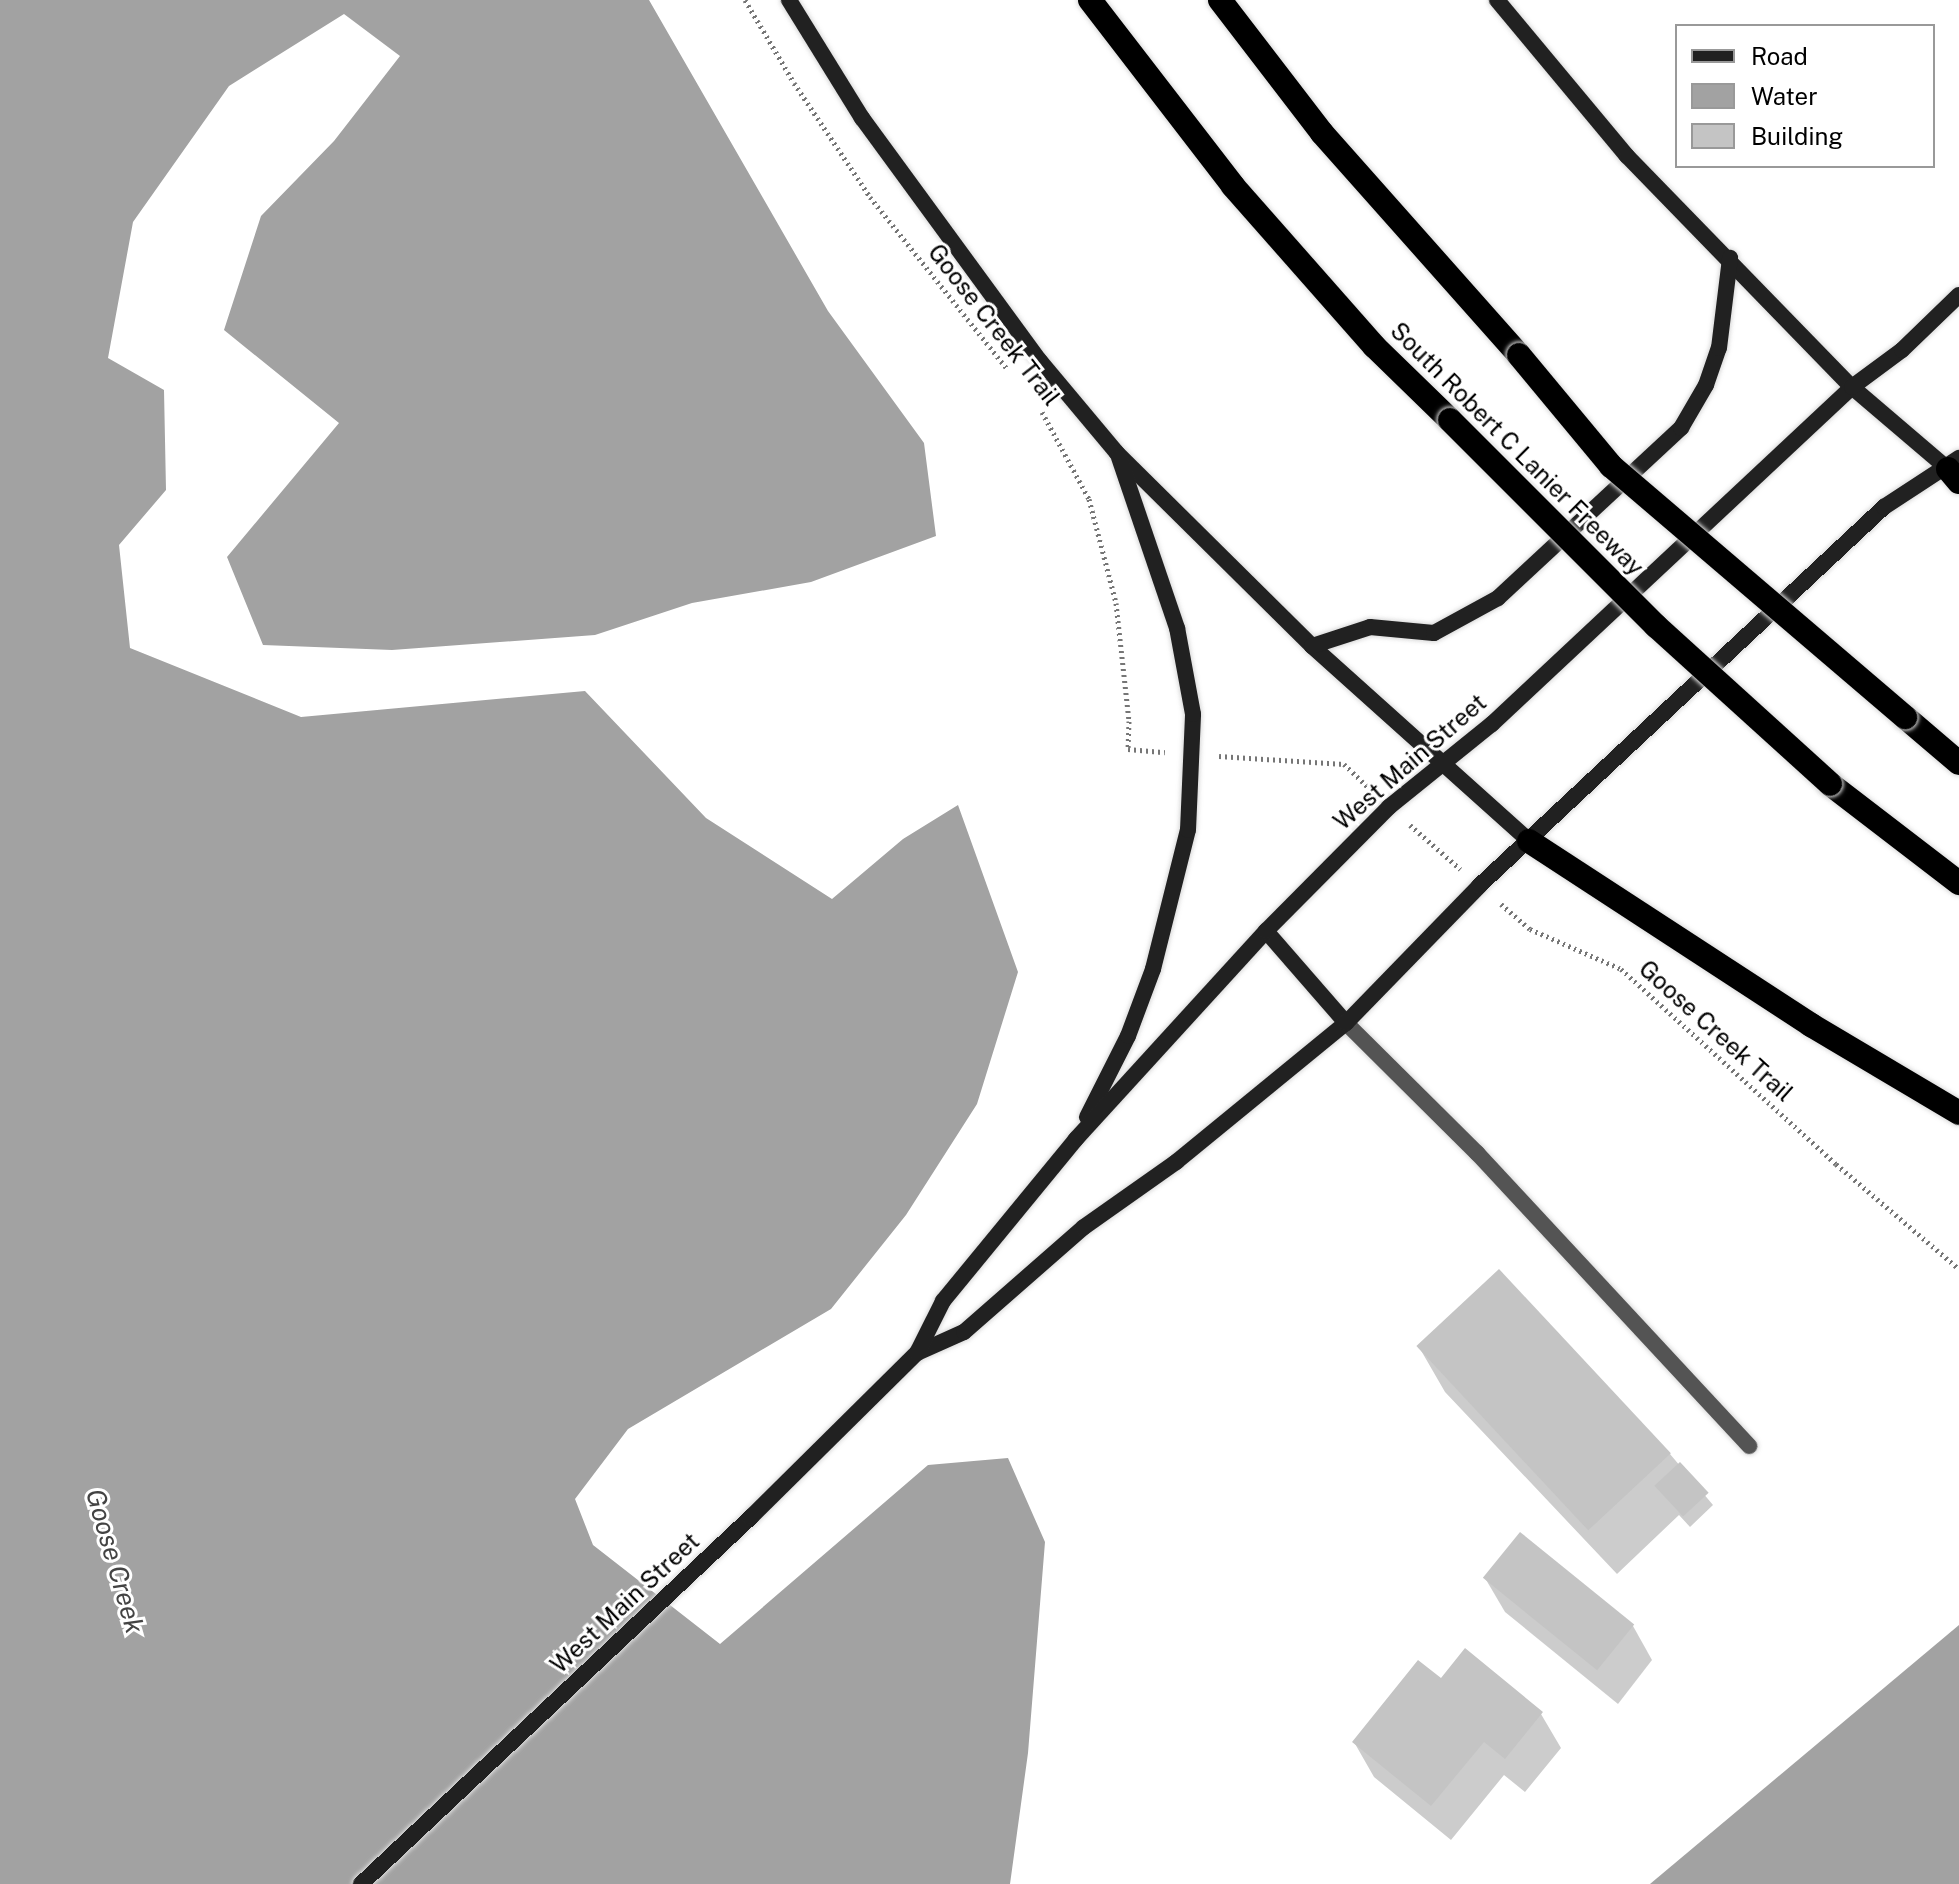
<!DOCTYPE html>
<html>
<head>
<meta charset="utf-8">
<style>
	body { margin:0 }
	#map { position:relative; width:1959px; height:1884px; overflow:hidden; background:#fff; font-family:"Public Sans",sans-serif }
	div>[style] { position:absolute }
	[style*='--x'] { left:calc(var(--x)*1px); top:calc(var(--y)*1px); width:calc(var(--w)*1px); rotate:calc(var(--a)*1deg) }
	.water>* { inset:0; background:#a2a2a2 }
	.shadow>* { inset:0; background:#0003 }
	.building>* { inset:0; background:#c4c4c4; transform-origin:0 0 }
	.path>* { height:5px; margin-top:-2.5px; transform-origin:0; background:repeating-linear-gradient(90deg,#767676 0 2px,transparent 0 6px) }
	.roads { filter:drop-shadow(0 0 2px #dbdbdb) drop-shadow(0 0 2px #dbdbdb) }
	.lane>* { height:16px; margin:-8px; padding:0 8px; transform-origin:8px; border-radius:8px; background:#545454 }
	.secondary>* { height:16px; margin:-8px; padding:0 8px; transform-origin:8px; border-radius:8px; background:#212121 }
	.highway>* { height:24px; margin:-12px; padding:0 12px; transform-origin:12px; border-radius:12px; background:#000 }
	.bridges { filter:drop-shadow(0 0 2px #dbdbdb) drop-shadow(0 0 2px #dbdbdb) }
	.highway-bridge>* { height:24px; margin:-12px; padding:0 12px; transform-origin:12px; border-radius:12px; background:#000 }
	span { translate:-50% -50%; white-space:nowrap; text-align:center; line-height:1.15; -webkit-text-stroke:6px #fff; paint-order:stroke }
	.street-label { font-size:24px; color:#000 }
	.water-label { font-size:26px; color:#434343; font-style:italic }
	.legend { position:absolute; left:1675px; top:24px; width:260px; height:144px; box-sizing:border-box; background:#fff; border:2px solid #999; margin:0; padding:10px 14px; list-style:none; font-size:24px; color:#000 }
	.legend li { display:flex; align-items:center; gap:16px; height:40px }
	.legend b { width:40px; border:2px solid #999 }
</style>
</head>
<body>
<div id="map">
	<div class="water">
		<div style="clip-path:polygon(0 0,649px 0,828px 311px,924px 443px,936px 536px,811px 582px,692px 603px,595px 635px,392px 650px,263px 645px,227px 557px,339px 423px,224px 330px,261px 216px,334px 141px,400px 56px,344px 14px,229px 86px,133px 222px,108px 358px,164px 390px,166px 490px,119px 545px,130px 648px,301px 717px,585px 691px,706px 818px,832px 899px,903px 839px,958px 805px,1018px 972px,977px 1104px,906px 1215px,831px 1309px,628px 1429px,575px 1499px,593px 1545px,720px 1644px,928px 1465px,1008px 1458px,1045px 1542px,1028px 1753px,1010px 1884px,0 1884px)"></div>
		<div style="clip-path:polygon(1959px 1625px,1959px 1884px,1650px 1884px)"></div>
	</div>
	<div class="shadow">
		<div style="clip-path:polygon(1499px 1272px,1670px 1454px,1713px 1505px,1690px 1527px,1679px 1515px,1617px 1574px,1445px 1392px,1419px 1347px)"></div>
		<div style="clip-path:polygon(1485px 1578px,1633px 1626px,1652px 1660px,1618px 1704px,1505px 1612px)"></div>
		<div style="clip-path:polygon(1441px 1681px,1541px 1714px,1561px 1748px,1525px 1792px,1504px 1775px,1451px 1840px,1374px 1777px,1354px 1742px)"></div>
	</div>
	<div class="building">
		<div style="left:1499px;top:1269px;width:252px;height:113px;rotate:47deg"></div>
		<div style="left:1680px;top:1462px;width:42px;height:35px;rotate:47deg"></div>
		<div style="left:1520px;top:1532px;width:147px;height:59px;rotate:39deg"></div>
		<div style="clip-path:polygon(1465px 1648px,1543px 1712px,1505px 1759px,1484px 1742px,1431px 1806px,1352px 1742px,1418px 1660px,1441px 1678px)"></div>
	</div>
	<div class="path">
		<div style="--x:745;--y:0;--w:96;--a:59.4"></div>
		<div style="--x:794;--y:83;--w:137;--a:56.3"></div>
		<div style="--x:870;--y:197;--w:221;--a:51.4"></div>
		<div style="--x:1042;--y:412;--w:99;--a:61.6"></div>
		<div style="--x:1089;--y:499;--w:107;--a:75.4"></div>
		<div style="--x:1116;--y:603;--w:119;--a:83.7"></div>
		<div style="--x:1129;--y:721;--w:28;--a:92"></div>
		<div style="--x:1128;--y:749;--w:37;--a:5"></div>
		<div style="--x:1219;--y:756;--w:125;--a:3.7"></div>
		<div style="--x:1344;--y:764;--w:36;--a:44"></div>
		<div style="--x:1410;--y:825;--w:67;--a:41.3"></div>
		<div style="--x:1501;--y:904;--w:38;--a:41"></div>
		<div style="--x:1530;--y:929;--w:99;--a:23.7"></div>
		<div style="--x:1621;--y:969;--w:290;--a:42.2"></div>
		<div style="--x:1836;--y:1164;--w:162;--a:40.5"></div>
	</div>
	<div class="roads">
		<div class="lane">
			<div style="--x:1346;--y:1023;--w:185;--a:44.8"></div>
			<div style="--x:1477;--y:1153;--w:400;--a:47.1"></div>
		</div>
		<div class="secondary">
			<div style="--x:789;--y:0;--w:139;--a:58.3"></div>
			<div style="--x:862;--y:118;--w:301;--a:53.8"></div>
			<div style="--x:1040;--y:361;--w:120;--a:50.1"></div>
			<div style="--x:1117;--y:453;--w:274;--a:44.7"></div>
			<div style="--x:1312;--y:646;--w:292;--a:41.9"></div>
			<div style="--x:1497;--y:0;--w:203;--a:50.2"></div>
			<div style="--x:1627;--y:156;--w:322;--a:45.8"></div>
			<div style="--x:1852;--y:387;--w:126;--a:40.5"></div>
			<div style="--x:1312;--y:646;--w:61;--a:-18.1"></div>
			<div style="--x:1370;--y:627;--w:64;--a:5.4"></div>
			<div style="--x:1434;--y:633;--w:73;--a:-28.7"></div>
			<div style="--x:1498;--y:598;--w:250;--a:-42.9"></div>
			<div style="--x:1681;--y:428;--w:50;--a:-59.8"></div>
			<div style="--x:1706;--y:385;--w:39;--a:-71"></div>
			<div style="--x:1719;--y:348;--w:91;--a:-83"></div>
			<div style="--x:1266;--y:931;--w:122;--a:49"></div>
			<div style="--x:1087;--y:1117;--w:91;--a:-63.2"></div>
			<div style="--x:1128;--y:1036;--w:72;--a:-69.5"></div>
			<div style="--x:1153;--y:969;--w:143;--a:-75.9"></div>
			<div style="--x:1188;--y:830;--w:116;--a:-87.5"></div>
			<div style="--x:1193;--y:714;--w:87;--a:-100.5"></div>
			<div style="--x:1177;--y:628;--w:180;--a:-108.8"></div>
			<div style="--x:917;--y:1353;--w:51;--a:-24.1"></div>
			<div style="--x:964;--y:1332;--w:159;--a:-41.2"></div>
			<div style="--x:1084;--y:1227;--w:113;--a:-35.2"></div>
			<div style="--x:1176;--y:1162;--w:220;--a:-39.3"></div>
			<div style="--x:1346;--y:1023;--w:191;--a:-45.8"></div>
			<div style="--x:1479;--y:886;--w:555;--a:-43.1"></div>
			<div style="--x:1884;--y:507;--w:90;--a:-33.2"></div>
			<div style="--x:361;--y:1884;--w:536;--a:-43.26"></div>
			<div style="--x:751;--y:1517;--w:233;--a:-44.7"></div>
			<div style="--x:917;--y:1353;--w:58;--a:-63.4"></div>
			<div style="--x:943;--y:1301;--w:210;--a:-50.6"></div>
			<div style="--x:1076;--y:1139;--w:282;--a:-47.6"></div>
			<div style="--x:1266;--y:931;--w:175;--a:-45.2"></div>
			<div style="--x:1389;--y:807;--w:132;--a:-38.9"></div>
			<div style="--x:1492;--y:724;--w:493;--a:-43.1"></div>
			<div style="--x:1852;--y:387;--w:62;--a:-36.5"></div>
			<div style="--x:1902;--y:350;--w:79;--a:-44"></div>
		</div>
		<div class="highway">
			<div style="--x:1090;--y:0;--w:235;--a:52.4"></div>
			<div style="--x:1233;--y:186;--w:213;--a:48.6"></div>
			<div style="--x:1374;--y:346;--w:106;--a:44.2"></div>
			<div style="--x:1220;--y:0;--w:168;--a:52.5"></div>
			<div style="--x:1322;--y:133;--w:297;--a:48.4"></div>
			<div style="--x:1948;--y:469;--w:17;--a:50"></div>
			<div style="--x:1905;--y:717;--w:71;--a:40.4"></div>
			<div style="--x:1830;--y:784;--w:163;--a:37.5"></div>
			<div style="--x:1529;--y:841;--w:337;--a:33.1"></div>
			<div style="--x:1811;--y:1025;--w:172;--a:30.7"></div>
		</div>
	</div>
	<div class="bridges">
		<div class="highway-bridge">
			<div style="--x:1519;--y:355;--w:144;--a:50.3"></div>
			<div style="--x:1611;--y:466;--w:387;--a:40.5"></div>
			<div style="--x:1450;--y:420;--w:291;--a:45"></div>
			<div style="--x:1656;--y:626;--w:235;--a:42.2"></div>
		</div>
	</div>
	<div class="street-label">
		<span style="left:994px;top:325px;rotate:52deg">Goose Creek Trail</span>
		<span style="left:1517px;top:449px;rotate:45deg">South Robert C Lanier Freeway</span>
		<span style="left:1410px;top:762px;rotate:-41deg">West Main Street</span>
		<span style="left:1716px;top:1031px;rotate:42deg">Goose Creek Trail</span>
		<span style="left:625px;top:1603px;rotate:-43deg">West Main Street</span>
	</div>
	<div class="water-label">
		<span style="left:115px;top:1561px;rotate:74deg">Goose Creek</span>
	</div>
	<ul class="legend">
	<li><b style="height:10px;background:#212121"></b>Road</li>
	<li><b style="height:22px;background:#a2a2a2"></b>Water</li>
	<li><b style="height:22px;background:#c4c4c4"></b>Building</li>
	</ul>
</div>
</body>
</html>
